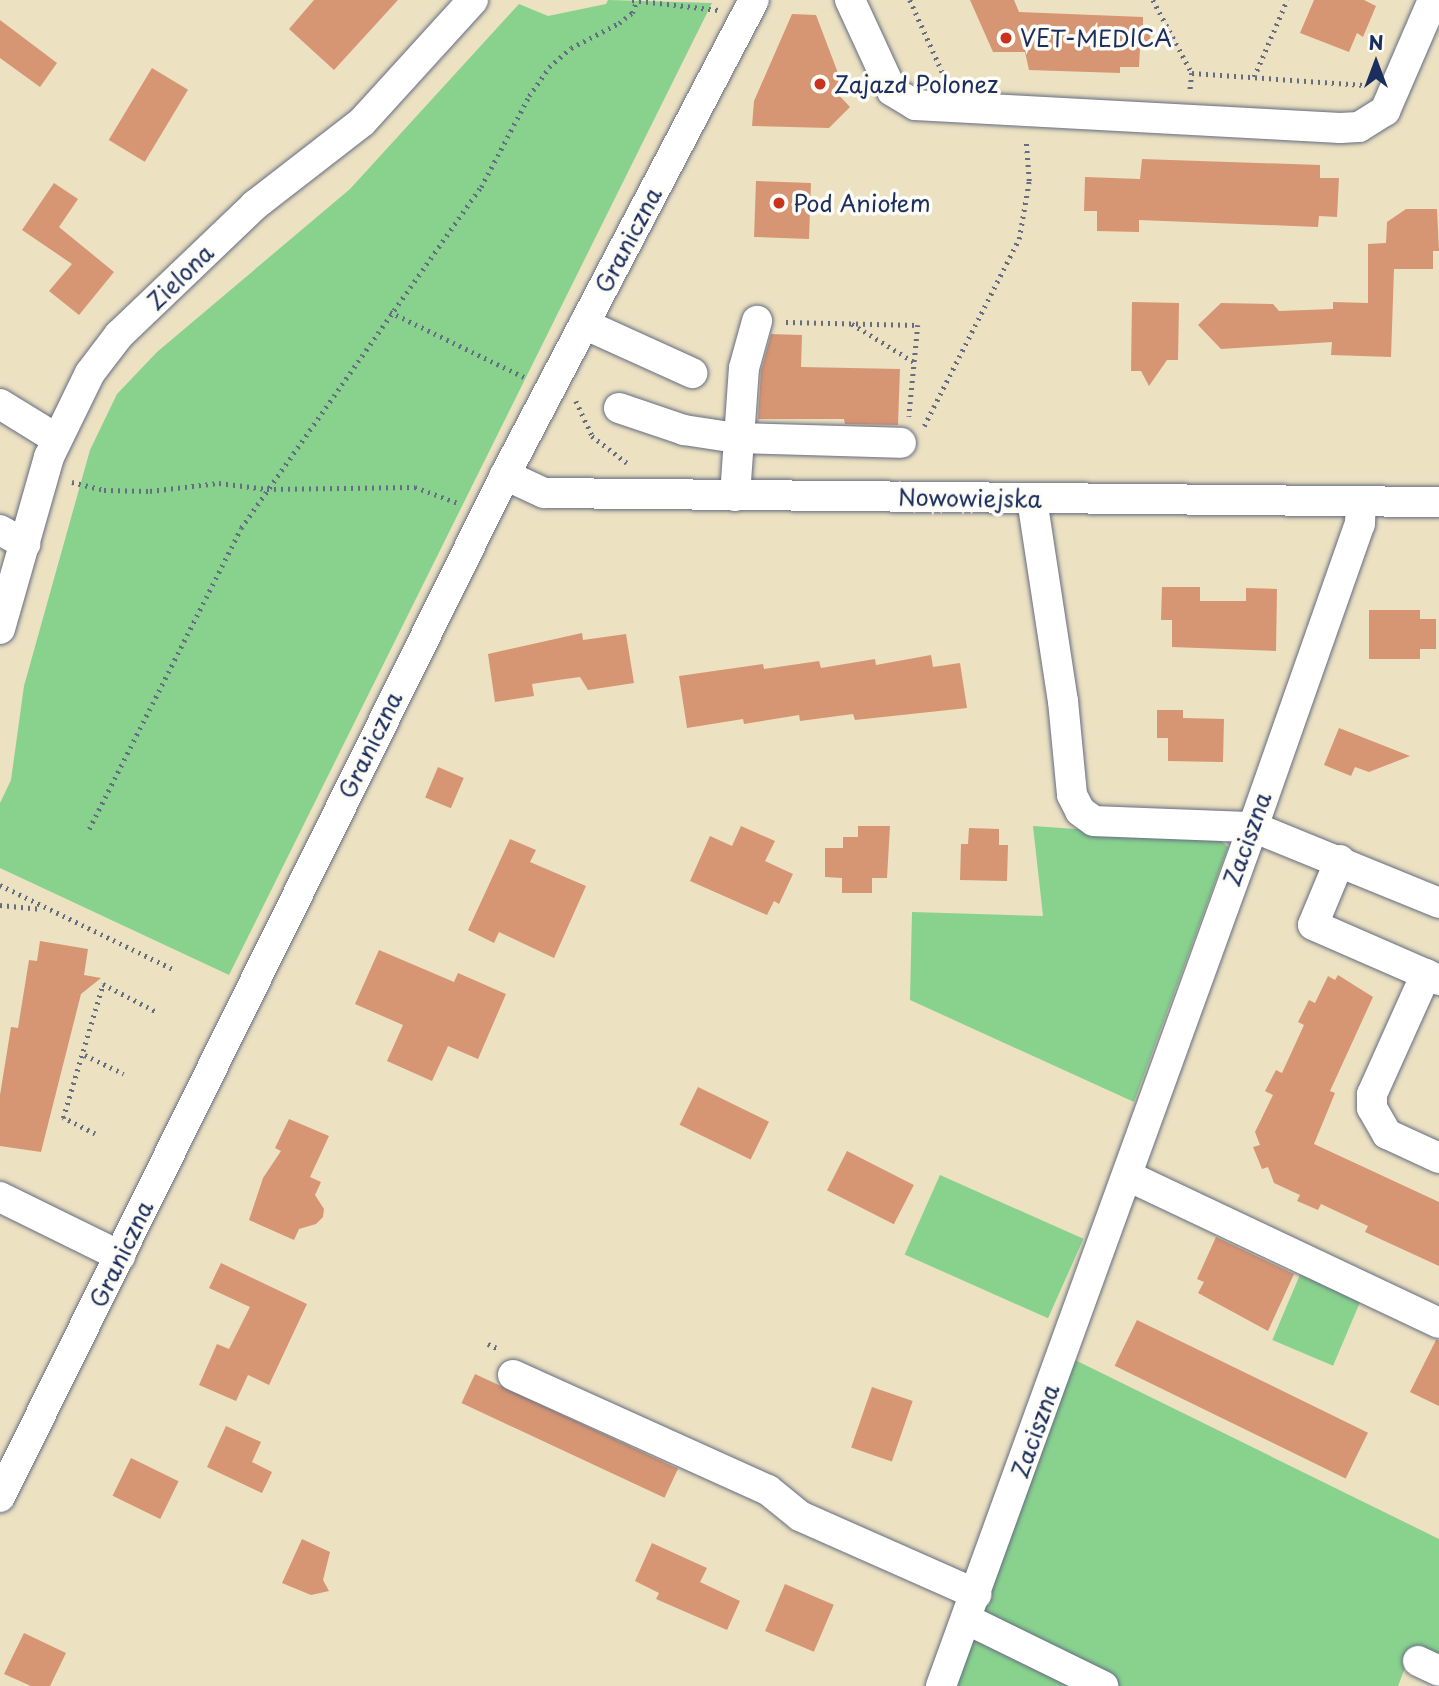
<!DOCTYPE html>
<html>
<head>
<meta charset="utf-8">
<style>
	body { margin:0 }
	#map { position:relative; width:1439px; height:1686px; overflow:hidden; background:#ece1c1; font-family:"Playpen Sans",sans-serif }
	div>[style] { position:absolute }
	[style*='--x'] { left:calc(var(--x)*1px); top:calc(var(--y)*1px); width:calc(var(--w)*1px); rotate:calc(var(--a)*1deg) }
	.green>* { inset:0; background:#89d28e; transform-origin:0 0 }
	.building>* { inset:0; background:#d69673; transform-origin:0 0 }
	.path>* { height:4.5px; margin-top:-2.25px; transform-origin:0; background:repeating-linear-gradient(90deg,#646d81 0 2px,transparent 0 7px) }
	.roads { filter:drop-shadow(0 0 2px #646d81) drop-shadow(0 0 2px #646d81) }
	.minor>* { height:30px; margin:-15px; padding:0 15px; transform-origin:15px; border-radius:15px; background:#fff }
	.dots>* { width:19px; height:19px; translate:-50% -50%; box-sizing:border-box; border:4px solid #fdfcf7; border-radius:50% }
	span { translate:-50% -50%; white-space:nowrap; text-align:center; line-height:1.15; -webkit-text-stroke:7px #fdfcf7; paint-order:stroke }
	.poi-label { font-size:23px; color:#1b2f5e }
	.left { translate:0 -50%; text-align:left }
	.street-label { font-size:23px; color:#1b2f5e }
	.north { position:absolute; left:1341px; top:28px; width:70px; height:70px; -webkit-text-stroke:5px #fdfcf7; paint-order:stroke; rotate:0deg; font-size:19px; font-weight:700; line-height:28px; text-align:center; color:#1b2f5e }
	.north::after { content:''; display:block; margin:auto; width:24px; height:32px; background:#1b2f5e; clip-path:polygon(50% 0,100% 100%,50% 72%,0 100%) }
</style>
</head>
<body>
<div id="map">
	<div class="green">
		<div style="clip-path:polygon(608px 0,712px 3px,229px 975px,0 868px,0 803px,11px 780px,24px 686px,90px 450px,117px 394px,157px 352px,350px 189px,519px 4px,548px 16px,606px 4px)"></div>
		<div style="clip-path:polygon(1033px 826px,1219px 839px,1228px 847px,1134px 1102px,910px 1000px,912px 912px,1043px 916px)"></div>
		<div style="left:940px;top:1175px;width:157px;height:87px;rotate:24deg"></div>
		<div style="left:1302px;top:1270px;width:66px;height:76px;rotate:23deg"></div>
		<div style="clip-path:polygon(1071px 1358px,1439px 1539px,1439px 1660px,1413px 1647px,1398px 1686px,950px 1686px)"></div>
	</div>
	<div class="building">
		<div style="clip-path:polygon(314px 0,398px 0,334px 70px,289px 29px)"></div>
		<div style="clip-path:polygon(970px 0,1014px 0,1019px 12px,1143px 17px,1143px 25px,1151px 25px,1150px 48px,1140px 48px,1139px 67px,1120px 67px,1120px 73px,1029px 70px,1025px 52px,993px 52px)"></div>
		<div style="clip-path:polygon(1314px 0,1364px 0,1376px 6px,1363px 37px,1357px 33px,1349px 52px,1300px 33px)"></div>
		<div style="clip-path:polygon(792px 14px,816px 15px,841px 81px,833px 89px,850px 107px,829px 128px,752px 126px,754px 101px)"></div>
		<div style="clip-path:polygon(0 20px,57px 63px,40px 87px,0 58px)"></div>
		<div style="left:152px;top:68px;width:42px;height:84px;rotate:31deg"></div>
		<div style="clip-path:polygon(1142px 159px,1320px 165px,1320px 178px,1339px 178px,1337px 217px,1319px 216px,1318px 227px,1139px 220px,1139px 232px,1097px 231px,1097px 211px,1084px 211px,1085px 177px,1140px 179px)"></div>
		<div style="left:756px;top:181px;width:55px;height:56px;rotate:2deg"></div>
		<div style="clip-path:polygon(54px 183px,78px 199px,59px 227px,114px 272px,79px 315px,49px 291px,72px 264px,22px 230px)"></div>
		<div style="clip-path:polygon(1406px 209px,1437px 209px,1439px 251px,1433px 251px,1433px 269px,1394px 269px,1391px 357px,1331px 355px,1332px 342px,1221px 349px,1198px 325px,1221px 303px,1273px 304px,1279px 311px,1333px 309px,1333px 302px,1368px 303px,1368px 244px,1386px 243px,1387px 222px)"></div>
		<div style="clip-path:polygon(1132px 302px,1179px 303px,1178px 360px,1167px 360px,1149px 386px,1141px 371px,1131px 371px)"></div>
		<div style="clip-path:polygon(771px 334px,802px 335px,801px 367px,900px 369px,898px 425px,845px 424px,844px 419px,758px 419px,761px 371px)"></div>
		<div style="clip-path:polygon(1162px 587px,1200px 587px,1200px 601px,1246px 601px,1246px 588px,1277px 589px,1276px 651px,1172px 647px,1172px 620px,1161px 620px)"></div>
		<div style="clip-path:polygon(1369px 610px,1420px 610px,1420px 619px,1436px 619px,1436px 649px,1420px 649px,1420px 659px,1369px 659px)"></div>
		<div style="clip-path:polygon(582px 633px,583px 640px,626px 634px,634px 683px,588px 690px,580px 677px,558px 680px,532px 684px,534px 696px,495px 702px,488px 654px)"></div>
		<div style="clip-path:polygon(931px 655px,933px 667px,960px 663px,967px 708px,855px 720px,853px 714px,800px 721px,799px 715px,744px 724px,743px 719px,687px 728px,679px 676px,763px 664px,764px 669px,819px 661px,821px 668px,875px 659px,876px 665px)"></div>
		<div style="clip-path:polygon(1157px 710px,1183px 710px,1183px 718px,1224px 719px,1223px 762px,1168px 761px,1168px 738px,1157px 738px)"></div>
		<div style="clip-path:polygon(1339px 728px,1410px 756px,1369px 772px,1355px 767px,1351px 776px,1324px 765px)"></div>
		<div style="left:438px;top:767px;width:28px;height:33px;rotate:23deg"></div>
		<div style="clip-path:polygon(741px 826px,775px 841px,765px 861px,793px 874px,779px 904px,774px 901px,767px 915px,690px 881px,710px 836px,732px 846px)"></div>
		<div style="clip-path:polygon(858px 826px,890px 826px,887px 878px,872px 878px,872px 893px,842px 893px,842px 878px,825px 877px,825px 848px,843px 848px,843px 837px,858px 837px)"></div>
		<div style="clip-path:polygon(969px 828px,999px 829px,999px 845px,1008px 845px,1007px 881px,960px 880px,961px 844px,968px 844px)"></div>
		<div style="clip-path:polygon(510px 839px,536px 850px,530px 862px,586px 886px,554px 958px,499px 932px,494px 943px,468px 930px)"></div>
		<div style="clip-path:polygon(40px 941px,88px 949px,84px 975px,101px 978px,81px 994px,41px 1152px,0 1146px,0 1095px,11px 1027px,18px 1028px,29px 960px,37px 961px)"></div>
		<div style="clip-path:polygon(379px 950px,454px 982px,458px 973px,506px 994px,478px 1059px,448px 1046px,432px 1081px,387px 1061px,403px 1025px,355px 1004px)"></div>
		<div style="clip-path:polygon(1338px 975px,1373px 997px,1330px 1091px,1335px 1093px,1314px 1144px,1439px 1202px,1439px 1266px,1365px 1232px,1368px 1226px,1321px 1204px,1318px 1210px,1297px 1201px,1300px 1195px,1274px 1183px,1268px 1167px,1262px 1169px,1253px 1147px,1260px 1145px,1255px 1132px,1273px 1095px,1265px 1091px,1276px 1070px,1282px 1073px,1304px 1025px,1298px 1022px,1309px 1000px,1315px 1003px,1328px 976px,1335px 980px)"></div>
		<div style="left:698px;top:1087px;width:79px;height:42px;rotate:26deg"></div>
		<div style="clip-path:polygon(289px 1119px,329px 1136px,310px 1177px,321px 1182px,315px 1195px,324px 1209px,323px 1217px,316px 1224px,299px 1229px,294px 1240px,249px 1220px,263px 1178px,281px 1151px,275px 1148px)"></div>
		<div style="left:847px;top:1151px;width:75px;height:44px;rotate:27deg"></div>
		<div style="clip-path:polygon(1216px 1237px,1294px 1274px,1268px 1331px,1198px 1293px,1204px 1282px,1197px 1279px)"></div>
		<div style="clip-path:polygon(221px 1263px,307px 1304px,269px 1385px,248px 1375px,236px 1401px,199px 1385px,217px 1344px,229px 1349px,250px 1307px,209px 1288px)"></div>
		<div style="left:1137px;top:1320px;width:257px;height:51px;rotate:26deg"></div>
		<div style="clip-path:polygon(1436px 1340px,1439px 1340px,1439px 1406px,1410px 1392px)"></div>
		<div style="left:475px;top:1374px;width:224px;height:32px;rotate:25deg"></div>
		<div style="left:872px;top:1387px;width:43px;height:64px;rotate:19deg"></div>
		<div style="clip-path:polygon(226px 1426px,261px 1442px,252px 1462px,272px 1472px,262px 1493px,207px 1467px)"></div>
		<div style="left:131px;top:1458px;width:53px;height:42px;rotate:26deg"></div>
		<div style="clip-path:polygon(302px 1539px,330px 1552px,323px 1580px,329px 1591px,311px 1595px,282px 1583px)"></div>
		<div style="clip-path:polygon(652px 1543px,707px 1568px,700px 1582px,740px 1601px,727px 1630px,656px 1599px,659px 1593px,635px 1581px)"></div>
		<div style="left:785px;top:1584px;width:53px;height:51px;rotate:23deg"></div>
		<div style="clip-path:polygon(24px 1633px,66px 1653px,50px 1686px,31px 1686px,4px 1674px)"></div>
	</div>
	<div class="path">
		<div style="--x:632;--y:0;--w:87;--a:6.6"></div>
		<div style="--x:910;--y:0;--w:85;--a:65.8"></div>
		<div style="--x:1153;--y:0;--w:83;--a:61.9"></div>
		<div style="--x:1192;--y:73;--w:19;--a:96"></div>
		<div style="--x:1192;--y:73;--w:173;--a:4"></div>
		<div style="--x:1254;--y:77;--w:84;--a:-66.8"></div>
		<div style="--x:390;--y:312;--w:149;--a:25.9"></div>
		<div style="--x:786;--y:322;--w:132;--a:1.3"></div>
		<div style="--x:918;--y:325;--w:92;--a:95.6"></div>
		<div style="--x:852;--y:324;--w:75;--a:31.4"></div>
		<div style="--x:576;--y:401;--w:38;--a:65"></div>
		<div style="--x:592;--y:436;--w:44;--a:37.6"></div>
		<div style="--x:924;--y:426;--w:210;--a:-63.1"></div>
		<div style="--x:1019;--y:239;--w:59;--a:-80.2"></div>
		<div style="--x:1029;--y:181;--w:40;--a:-94.3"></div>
		<div style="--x:72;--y:482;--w:33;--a:14"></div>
		<div style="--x:104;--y:490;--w:46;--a:1.2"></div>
		<div style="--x:150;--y:491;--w:69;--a:-6.6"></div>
		<div style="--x:219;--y:483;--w:48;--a:7.1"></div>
		<div style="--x:267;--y:489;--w:148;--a:-0.8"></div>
		<div style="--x:415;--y:487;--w:46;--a:20.4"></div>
		<div style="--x:89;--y:829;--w:337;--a:-63.2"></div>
		<div style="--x:241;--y:528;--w:417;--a:-54.9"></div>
		<div style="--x:481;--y:187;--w:103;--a:-62.2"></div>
		<div style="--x:529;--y:96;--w:35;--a:-55"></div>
		<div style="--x:549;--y:67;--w:29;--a:-41"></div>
		<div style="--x:571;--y:48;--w:54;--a:-27.5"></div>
		<div style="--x:619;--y:23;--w:16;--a:-38"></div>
		<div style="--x:632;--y:13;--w:14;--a:-69"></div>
		<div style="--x:0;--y:885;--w:195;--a:25.9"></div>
		<div style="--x:0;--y:905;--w:42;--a:5.4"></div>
		<div style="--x:85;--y:1055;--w:43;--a:26"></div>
		<div style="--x:95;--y:1134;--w:36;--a:-153"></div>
		<div style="--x:63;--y:1118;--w:140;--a:-73.4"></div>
		<div style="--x:103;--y:984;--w:59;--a:27.4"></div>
		<div style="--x:488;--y:1344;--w:12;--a:24"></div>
	</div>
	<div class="roads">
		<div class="minor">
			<div style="--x:850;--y:0;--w:100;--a:65.2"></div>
			<div style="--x:892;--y:91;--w:27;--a:31"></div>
			<div style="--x:915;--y:105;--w:426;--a:3.1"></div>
			<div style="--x:1340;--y:128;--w:19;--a:-3"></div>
			<div style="--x:1359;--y:127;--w:31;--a:-32"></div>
			<div style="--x:1385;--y:111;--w:121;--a:-66.6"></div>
			<div style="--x:584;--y:324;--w:119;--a:24.4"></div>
			<div style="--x:0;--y:404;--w:67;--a:31.6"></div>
			<div style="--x:619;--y:408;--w:69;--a:18.7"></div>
			<div style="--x:684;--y:430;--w:53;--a:8.7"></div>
			<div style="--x:736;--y:438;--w:165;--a:1.7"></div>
			<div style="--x:505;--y:475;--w:43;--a:24.8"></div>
			<div style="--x:544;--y:493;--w:895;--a:0.58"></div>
			<div style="--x:735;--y:496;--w:128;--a:-86"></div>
			<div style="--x:744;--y:368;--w:49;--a:-74.5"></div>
			<div style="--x:1032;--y:499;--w:204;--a:81.3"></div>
			<div style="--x:1063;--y:701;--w:94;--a:84.5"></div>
			<div style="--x:1072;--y:795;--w:18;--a:63"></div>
			<div style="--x:1080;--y:811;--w:17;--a:36"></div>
			<div style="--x:1094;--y:821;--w:159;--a:2.2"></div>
			<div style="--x:1253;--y:827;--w:201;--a:22.2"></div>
			<div style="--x:0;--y:530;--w:29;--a:29"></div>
			<div style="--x:0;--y:629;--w:179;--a:-74.1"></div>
			<div style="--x:49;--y:457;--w:93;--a:-64"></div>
			<div style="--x:90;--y:373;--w:48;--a:-52.7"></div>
			<div style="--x:119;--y:335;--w:188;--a:-43.7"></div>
			<div style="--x:255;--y:205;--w:135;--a:-37.8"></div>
			<div style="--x:362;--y:122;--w:165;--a:-47.7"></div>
			<div style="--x:1340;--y:860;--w:70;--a:112.6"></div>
			<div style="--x:1313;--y:925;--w:137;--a:23.6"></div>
			<div style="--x:1426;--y:974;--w:132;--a:114.2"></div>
			<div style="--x:1372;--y:1094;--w:14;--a:90"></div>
			<div style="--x:1372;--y:1108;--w:30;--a:60"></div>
			<div style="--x:1387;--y:1134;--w:57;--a:24.8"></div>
			<div style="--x:1128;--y:1176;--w:344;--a:25.3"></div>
			<div style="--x:0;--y:1197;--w:134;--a:26.2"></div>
			<div style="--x:513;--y:1375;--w:280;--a:24.3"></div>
			<div style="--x:768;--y:1490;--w:41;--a:39.1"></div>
			<div style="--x:800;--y:1516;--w:193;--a:23.9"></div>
			<div style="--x:0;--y:1497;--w:1140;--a:-63.7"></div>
			<div style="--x:505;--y:475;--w:536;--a:-62.34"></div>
			<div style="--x:966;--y:1619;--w:153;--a:26.1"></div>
			<div style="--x:1418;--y:1661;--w:23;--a:25"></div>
			<div style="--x:941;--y:1686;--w:914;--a:-70.04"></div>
			<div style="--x:1253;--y:827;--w:321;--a:-70.6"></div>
			<div style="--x:1360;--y:524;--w:23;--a:-88"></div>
		</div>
	</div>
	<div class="dots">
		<div style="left:1006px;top:38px;background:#c8321e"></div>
		<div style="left:820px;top:84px;background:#c8321e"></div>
		<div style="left:779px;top:203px;background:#c8321e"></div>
	</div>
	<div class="poi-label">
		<span class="left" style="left:1020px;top:38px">VET-MEDICA</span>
		<span class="left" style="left:834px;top:84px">Zajazd Polonez</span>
		<span class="left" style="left:793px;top:203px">Pod Aniołem</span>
	</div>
	<div class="street-label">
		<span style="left:628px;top:240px;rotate:-62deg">Graniczna</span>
		<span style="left:180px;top:277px;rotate:-44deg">Zielona</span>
		<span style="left:970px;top:498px;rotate:1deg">Nowowiejska</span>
		<span style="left:370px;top:745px;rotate:-64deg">Graniczna</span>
		<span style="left:1247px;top:839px;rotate:-70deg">Zaciszna</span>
		<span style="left:121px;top:1254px;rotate:-64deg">Graniczna</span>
		<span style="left:1035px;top:1431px;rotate:-70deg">Zaciszna</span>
	</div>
	<div class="north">N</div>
</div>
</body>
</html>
